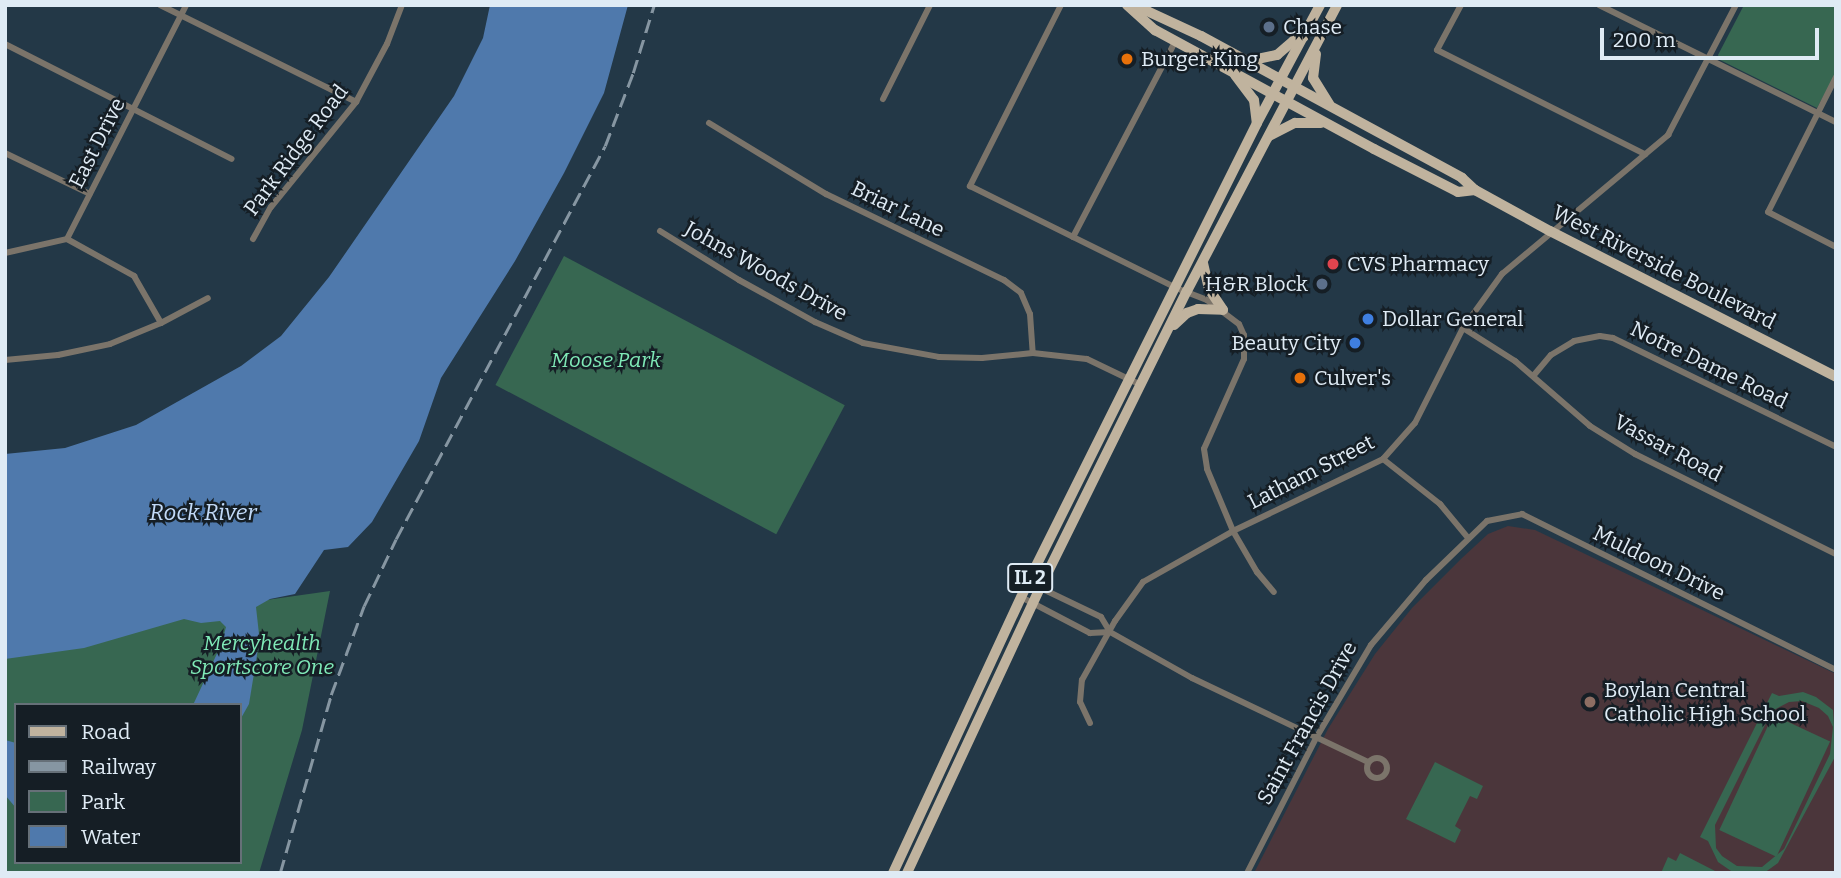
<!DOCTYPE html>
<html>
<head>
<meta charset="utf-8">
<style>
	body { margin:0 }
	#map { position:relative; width:1841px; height:878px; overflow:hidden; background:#233847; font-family:Bitter,serif }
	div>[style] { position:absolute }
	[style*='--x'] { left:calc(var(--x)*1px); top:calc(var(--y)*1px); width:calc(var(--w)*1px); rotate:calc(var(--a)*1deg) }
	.education>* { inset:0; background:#4b363b }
	.green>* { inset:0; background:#376751; transform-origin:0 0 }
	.water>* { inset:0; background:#4f79ac }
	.street>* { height:6px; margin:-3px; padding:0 3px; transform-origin:3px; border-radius:3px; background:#7b746a }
	.street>.ring { margin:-3px; padding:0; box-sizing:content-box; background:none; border:6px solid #7b746a; border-radius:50% }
	.primary>* { height:10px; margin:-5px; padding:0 5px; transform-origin:5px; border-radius:5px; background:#c0b39e }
	.rail>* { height:2.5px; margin-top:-1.25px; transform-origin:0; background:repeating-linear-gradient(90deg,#8696a2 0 14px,transparent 0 21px) }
	.dots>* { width:19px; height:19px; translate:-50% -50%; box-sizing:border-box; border:4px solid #151e25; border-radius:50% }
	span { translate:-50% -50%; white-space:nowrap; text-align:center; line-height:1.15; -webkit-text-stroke:5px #151e25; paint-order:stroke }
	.shield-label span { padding:2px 5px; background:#151e25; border:2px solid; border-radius:5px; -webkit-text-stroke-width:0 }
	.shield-label { font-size:19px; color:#dfebf5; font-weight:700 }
	.poi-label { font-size:21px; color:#dfebf5 }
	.left { translate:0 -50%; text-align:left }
	.right { translate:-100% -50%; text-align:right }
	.street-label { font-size:21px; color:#dfebf5 }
	.park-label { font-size:21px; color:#7fe9b7; font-style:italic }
	.water-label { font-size:23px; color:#c2daf8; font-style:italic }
	.frame { position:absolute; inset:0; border:7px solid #dfebf5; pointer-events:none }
	.legend { position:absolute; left:14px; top:703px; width:228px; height:161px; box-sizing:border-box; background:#151e25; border:2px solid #667078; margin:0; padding:9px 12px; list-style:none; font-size:21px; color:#dfebf5 }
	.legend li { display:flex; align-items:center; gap:14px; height:35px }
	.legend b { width:35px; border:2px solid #667078 }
	.scale { position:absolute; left:1600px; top:28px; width:219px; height:32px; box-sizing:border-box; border:4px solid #dfebf5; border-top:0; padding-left:9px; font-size:21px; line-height:24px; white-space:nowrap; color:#dfebf5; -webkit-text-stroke:5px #151e25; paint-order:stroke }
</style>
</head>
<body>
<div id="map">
	<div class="education">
		<div style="clip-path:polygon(1508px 526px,1535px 530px,1836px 674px,1836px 873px,1254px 873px,1328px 729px,1375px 654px,1412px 608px,1462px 558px,1488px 534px)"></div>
	</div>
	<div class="green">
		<div style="clip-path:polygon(1744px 5px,1836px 5px,1836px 73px,1817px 108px,1720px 60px,1718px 55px)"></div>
		<div style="left:564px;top:256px;width:318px;height:146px;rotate:28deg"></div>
		<div style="clip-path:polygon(evenodd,330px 591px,302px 730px,259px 873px,5px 873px,5px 637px,330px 591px,16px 705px,240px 705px,240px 862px,16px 862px,16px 705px)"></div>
		<div style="clip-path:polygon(evenodd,1803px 692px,1816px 697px,1833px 710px,1836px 755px,1778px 863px,1764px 873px,1734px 873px,1718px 862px,1708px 841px,1700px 837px,1772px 693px,1779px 696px,1803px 692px,1802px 701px,1819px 708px,1828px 716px,1833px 727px,1830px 754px,1784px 849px,1762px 867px,1737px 866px,1722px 856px,1716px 848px,1715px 825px,1772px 711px,1789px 702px,1802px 701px)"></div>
		<div style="left:1773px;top:715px;width:63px;height:127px;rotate:25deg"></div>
		<div style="clip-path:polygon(1435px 762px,1483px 786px,1477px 799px,1470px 796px,1455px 826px,1461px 830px,1455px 843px,1406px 819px)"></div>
		<div style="clip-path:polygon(1680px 853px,1719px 873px,1661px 873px,1668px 857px,1676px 861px)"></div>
	</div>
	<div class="water">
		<div style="clip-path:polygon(490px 5px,628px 5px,604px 93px,564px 173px,515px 261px,441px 378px,419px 441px,372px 522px,348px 547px,324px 550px,295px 594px,270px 599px,256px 607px,259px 634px,257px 655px,249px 704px,240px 720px,240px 705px,193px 705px,221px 645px,226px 627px,220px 621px,201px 623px,184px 619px,84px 648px,5px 659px,5px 454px,65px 448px,136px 425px,241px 366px,281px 336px,329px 277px,454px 96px,483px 38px)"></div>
		<div style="clip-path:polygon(5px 740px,16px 743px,16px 808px,5px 795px)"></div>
	</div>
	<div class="street">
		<div style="--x:160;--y:5;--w:219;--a:26.3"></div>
		<div style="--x:1061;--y:5;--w:203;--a:116.7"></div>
		<div style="--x:970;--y:186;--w:230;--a:26.3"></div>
		<div style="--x:1176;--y:288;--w:33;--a:21"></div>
		<div style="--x:1207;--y:300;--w:40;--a:37"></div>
		<div style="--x:1239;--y:324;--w:12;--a:66"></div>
		<div style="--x:1244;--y:335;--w:24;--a:90"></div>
		<div style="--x:1244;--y:359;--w:98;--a:114"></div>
		<div style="--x:1204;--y:449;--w:20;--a:81"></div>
		<div style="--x:1207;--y:469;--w:67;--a:67.2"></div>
		<div style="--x:1233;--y:531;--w:48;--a:59.7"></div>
		<div style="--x:1257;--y:572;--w:26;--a:50"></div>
		<div style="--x:1461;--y:5;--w:51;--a:118.1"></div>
		<div style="--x:1437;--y:50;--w:233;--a:26.6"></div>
		<div style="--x:1599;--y:5;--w:264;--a:26.3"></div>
		<div style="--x:5;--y:44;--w:254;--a:26.9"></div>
		<div style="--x:1836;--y:77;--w:151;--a:116.7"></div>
		<div style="--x:1768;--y:212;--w:76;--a:27.2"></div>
		<div style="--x:883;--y:99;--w:105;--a:-63.4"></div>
		<div style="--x:709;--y:123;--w:137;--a:31.3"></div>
		<div style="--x:826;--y:194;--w:198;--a:25.8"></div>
		<div style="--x:1004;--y:280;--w:21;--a:37"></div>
		<div style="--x:1021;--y:293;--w:23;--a:67"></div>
		<div style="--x:1030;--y:314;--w:39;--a:86"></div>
		<div style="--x:5;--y:153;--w:94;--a:25.8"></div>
		<div style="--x:660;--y:231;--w:93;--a:31.8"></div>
		<div style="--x:739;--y:280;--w:87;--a:28.9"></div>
		<div style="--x:815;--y:322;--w:52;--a:23.6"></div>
		<div style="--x:863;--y:343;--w:77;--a:10.4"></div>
		<div style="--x:939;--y:357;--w:43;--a:1.3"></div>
		<div style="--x:982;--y:358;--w:51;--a:-5.6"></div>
		<div style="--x:1033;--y:353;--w:54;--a:6.3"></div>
		<div style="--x:1087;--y:359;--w:60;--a:25.7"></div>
		<div style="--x:1073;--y:237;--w:222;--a:-62.4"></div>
		<div style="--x:67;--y:239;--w:77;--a:28.9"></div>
		<div style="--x:134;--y:276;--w:54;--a:60.1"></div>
		<div style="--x:253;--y:239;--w:37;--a:-61"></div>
		<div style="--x:271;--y:207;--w:135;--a:-51"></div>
		<div style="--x:356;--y:102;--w:66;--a:-61.9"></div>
		<div style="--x:387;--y:44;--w:42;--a:-69"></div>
		<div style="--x:5;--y:253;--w:64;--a:-12.7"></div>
		<div style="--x:67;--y:239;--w:263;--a:-63"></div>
		<div style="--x:1463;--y:328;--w:62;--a:32.4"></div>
		<div style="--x:1515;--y:361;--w:99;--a:40.9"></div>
		<div style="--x:1590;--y:426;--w:53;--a:31.9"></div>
		<div style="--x:1635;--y:454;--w:225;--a:26.5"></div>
		<div style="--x:5;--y:360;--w:53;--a:-5.4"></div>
		<div style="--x:58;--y:355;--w:53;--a:-11.9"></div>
		<div style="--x:110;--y:344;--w:55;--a:-22.4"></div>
		<div style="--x:161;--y:323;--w:53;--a:-28"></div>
		<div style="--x:1534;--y:375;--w:26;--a:-50"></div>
		<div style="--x:1551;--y:355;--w:27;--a:-31"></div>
		<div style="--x:1574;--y:341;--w:26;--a:-11"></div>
		<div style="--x:1600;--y:336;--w:13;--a:9"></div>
		<div style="--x:1613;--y:338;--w:248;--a:26"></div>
		<div style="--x:1383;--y:459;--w:73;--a:38.3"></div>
		<div style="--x:1440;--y:504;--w:44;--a:50.5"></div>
		<div style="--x:1028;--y:582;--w:81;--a:25.6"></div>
		<div style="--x:1101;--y:617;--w:17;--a:59"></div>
		<div style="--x:1110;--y:632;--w:94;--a:29.3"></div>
		<div style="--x:1192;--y:678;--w:195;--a:25.5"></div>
		<div style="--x:1021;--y:597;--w:78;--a:27.6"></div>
		<div style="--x:1090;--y:633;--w:20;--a:-3"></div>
		<div style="--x:1090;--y:723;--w:23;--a:-115"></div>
		<div style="--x:1080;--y:702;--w:22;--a:-85"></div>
		<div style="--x:1082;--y:680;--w:68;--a:-60.8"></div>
		<div style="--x:1115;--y:621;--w:48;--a:-54.3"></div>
		<div style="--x:1143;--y:582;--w:103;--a:-29.5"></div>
		<div style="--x:1233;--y:531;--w:166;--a:-25.6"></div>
		<div style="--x:1383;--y:459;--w:48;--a:-48.4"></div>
		<div style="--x:1415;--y:423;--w:106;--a:-63.2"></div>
		<div style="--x:1463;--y:328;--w:67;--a:-54.2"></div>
		<div style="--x:1502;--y:274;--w:217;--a:-39.9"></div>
		<div style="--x:1668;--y:135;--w:147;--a:-62.4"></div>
		<div class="ring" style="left:1367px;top:758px;width:14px;height:14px"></div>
		<div style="--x:1247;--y:873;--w:152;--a:-62.9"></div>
		<div style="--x:1316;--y:738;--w:108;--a:-59.4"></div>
		<div style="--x:1371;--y:645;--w:85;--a:-49.8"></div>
		<div style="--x:1426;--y:580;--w:85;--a:-44"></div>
		<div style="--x:1487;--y:521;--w:36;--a:-11"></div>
		<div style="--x:1522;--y:514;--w:351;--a:26.4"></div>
	</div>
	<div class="primary">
		<div style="--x:1127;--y:5;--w:38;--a:42"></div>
		<div style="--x:1155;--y:30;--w:249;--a:28.5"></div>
		<div style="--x:1374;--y:149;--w:94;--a:27.1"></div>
		<div style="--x:1458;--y:192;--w:17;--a:-7"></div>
		<div style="--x:1137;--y:12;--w:10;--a:-6"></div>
		<div style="--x:1147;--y:11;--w:60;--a:24.8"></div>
		<div style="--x:1201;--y:36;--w:297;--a:28.5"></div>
		<div style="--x:1462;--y:178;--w:18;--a:43"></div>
		<div style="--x:1475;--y:190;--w:85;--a:28.7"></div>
		<div style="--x:1550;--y:231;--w:321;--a:27"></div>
		<div style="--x:1316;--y:54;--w:24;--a:97"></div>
		<div style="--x:1313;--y:78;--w:31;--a:58"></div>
		<div style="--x:1248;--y:61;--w:30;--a:-12"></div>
		<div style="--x:1277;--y:55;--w:23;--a:-41"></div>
		<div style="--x:1294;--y:40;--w:10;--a:-17"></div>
		<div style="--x:1235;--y:75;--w:31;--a:53"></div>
		<div style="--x:1254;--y:100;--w:23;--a:83"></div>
		<div style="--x:1269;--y:136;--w:29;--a:-27"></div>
		<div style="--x:1295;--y:123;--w:26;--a:0"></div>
		<div style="--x:1203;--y:263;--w:27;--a:77"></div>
		<div style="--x:1209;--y:289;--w:25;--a:56"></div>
		<div style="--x:1174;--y:325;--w:18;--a:-43"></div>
		<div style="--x:1187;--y:313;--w:12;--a:-20"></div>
		<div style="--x:1198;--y:309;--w:25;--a:2"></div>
		<div style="--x:893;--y:873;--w:321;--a:-65.1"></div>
		<div style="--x:1028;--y:582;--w:513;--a:-63.48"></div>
		<div style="--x:1257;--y:123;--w:134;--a:-61.9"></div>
		<div style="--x:907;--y:873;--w:315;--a:-65"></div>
		<div style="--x:1040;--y:588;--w:331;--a:-63.7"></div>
		<div style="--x:1187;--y:291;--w:323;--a:-62.3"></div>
	</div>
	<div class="rail">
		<div style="--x:280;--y:873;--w:185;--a:-74"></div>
		<div style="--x:331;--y:695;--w:95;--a:-69.7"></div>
		<div style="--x:364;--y:606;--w:74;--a:-64.5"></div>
		<div style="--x:396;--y:539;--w:445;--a:-62"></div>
		<div style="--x:605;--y:146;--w:78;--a:-69"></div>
		<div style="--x:633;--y:73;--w:71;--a:-72.8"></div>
	</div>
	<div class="dots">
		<div style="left:1269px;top:27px;background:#5c6f8a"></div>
		<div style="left:1127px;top:59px;background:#e8710a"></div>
		<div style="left:1333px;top:264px;background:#e0444e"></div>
		<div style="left:1322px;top:284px;background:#5c6f8a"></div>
		<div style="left:1368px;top:319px;background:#3f7fe0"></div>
		<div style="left:1355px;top:343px;background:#3f7fe0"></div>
		<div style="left:1300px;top:378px;background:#e8710a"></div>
		<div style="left:1590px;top:702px;background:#8d6e63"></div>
	</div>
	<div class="shield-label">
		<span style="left:1030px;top:578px">IL 2</span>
	</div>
	<div class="poi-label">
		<span class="left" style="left:1283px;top:27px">Chase</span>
		<span class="left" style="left:1141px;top:59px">Burger King</span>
		<span class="left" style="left:1347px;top:264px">CVS Pharmacy</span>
		<span class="right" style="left:1308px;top:284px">H&amp;R Block</span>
		<span class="left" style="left:1382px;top:319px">Dollar General</span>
		<span class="right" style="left:1341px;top:343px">Beauty City</span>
		<span class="left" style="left:1314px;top:378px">Culver's</span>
		<span class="left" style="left:1604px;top:702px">Boylan Central<br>Catholic High School</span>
	</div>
	<div class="street-label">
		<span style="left:97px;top:143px;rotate:-63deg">East Drive</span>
		<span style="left:296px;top:150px;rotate:-53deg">Park Ridge Road</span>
		<span style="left:898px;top:209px;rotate:26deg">Briar Lane</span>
		<span style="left:1664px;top:267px;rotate:27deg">West Riverside Boulevard</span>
		<span style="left:766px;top:271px;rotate:29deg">Johns Woods Drive</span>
		<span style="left:1709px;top:365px;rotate:26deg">Notre Dame Road</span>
		<span style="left:1668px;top:448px;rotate:28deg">Vassar Road</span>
		<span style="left:1311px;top:472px;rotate:-27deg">Latham Street</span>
		<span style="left:1659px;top:563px;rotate:26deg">Muldoon Drive</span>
		<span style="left:1307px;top:723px;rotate:-61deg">Saint Francis Drive</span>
	</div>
	<div class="park-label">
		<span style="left:606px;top:360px">Moose Park</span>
		<span style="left:262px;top:655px">Mercyhealth<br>Sportscore One</span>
	</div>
	<div class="water-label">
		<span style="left:203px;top:512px">Rock River</span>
	</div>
	<div class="frame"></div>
	<ul class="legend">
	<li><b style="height:9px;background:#c0b39e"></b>Road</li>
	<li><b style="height:9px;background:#8696a2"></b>Railway</li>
	<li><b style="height:19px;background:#376751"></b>Park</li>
	<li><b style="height:19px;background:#4f79ac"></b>Water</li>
	</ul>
	<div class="scale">200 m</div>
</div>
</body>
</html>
